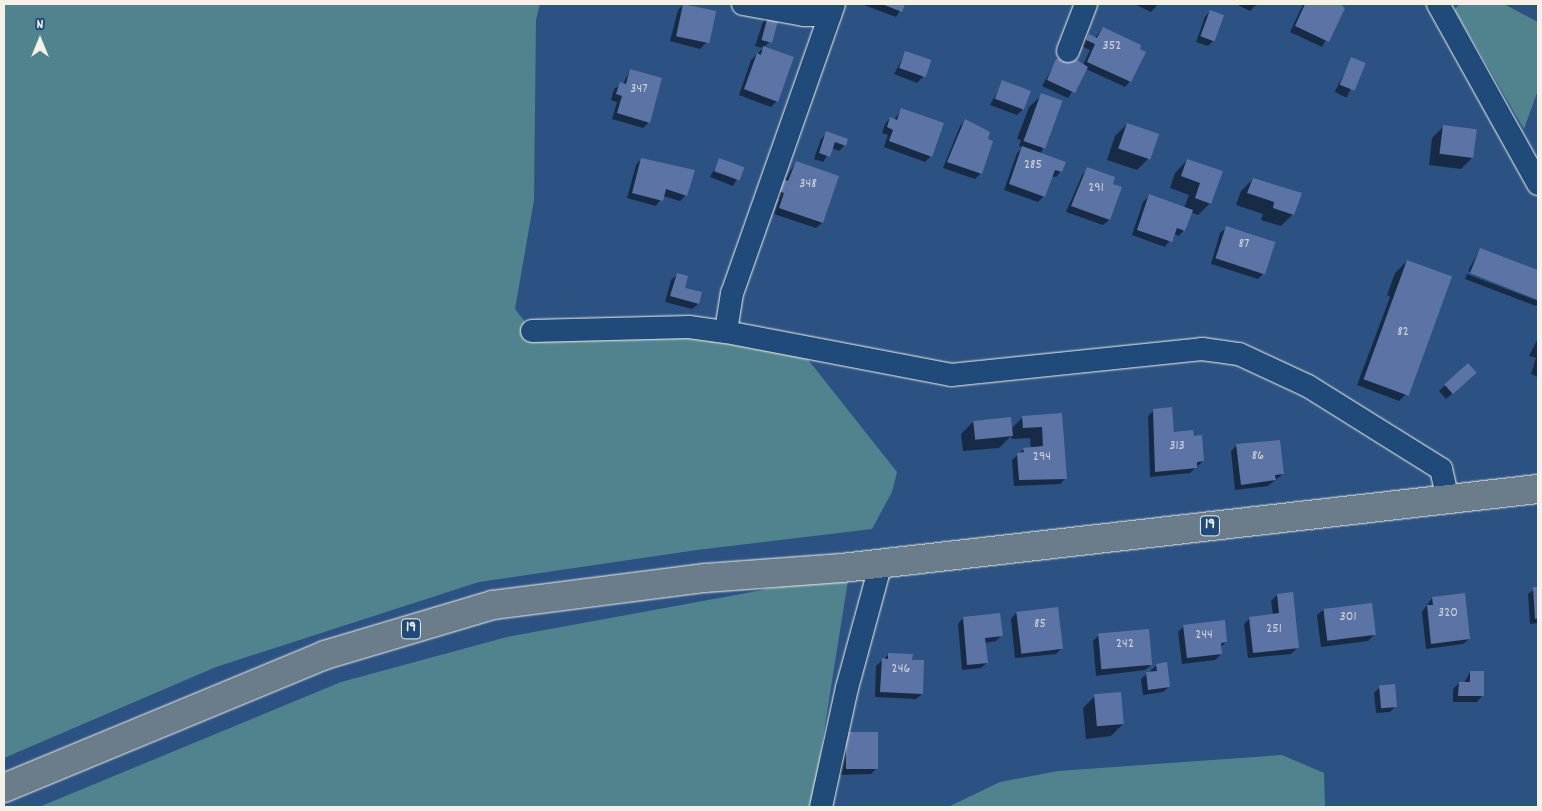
<!DOCTYPE html>
<html>
<head>
<meta charset="utf-8">
<style>
	body { margin:0 }
	#map { position:relative; width:1542px; height:811px; overflow:hidden; background:#2b5283; font-family:Dekko,sans-serif }
	div>[style] { position:absolute }
	[style*='--x'] { left:calc(var(--x)*1px); top:calc(var(--y)*1px); width:calc(var(--w)*1px); rotate:calc(var(--a)*1deg) }
	.green>* { inset:0; background:#50838e }
	.shadow>* { inset:0; background:#0007; transform-origin:0 0 }
	.building>* { inset:0; background:#5c74a5; transform-origin:0 0 }
	.roads { filter:drop-shadow(0 0 1px #f4f1e8) drop-shadow(0 0 1px #f4f1e8) }
	.minor>* { height:22px; margin:-11px; padding:0 11px; transform-origin:11px; border-radius:11px; background:#1f4a7a }
	.primary>* { height:28px; margin:-14px; padding:0 14px; transform-origin:14px; border-radius:14px; background:#6b7d8b }
	span { translate:-50% -50%; white-space:nowrap; text-align:center; line-height:1.15; -webkit-text-stroke:4px #1f4a7a; paint-order:stroke }
	.number-label { font-size:14px; color:#ced2d7 }
	.number-label span { -webkit-text-stroke-width:0 }
	.shield-label span { padding:1px 4px; background:#1f4a7a; border:1px solid; border-radius:4px; -webkit-text-stroke-width:0 }
	.shield-label { font-size:15px; color:#f4f1e8; font-weight:700 }
	.frame { position:absolute; inset:0; border:5px solid #f4f1e8; pointer-events:none }
	.north { position:absolute; left:15px; top:15px; width:50px; height:50px; -webkit-text-stroke:4px #1f4a7a; paint-order:stroke; rotate:0deg; font-size:14px; font-weight:700; line-height:20px; text-align:center; color:#f4f1e8 }
	.north::after { content:''; display:block; margin:auto; width:18px; height:22px; background:#f4f1e8; clip-path:polygon(50% 0,100% 100%,50% 72%,0 100%) }
</style>
</head>
<body>
<div id="map">
	<div class="green">
		<div style="clip-path:polygon(4px 4px,540px 4px,536px 20px,534px 200px,515px 309px,532px 331px,663px 330px,806px 357px,897px 472px,892px 492px,872px 529px,697px 550px,479px 582px,216px 667px,4px 758px)"></div>
		<div style="clip-path:polygon(1459px 4px,1504px 4px,1538px 22px,1538px 90px,1524px 129px,1455px 10px)"></div>
		<div style="clip-path:polygon(849px 574px,812px 807px,39px 807px,341px 682px,507px 637px)"></div>
		<div style="clip-path:polygon(1282px 755px,1324px 773px,1325px 807px,948px 807px,1000px 782px,1058px 771px)"></div>
	</div>
	<div class="shadow">
		<div style="clip-path:polygon(684px 4px,714px 12px,706px 43px,700px 49px,670px 41px,678px 10px)"></div>
		<div style="clip-path:polygon(861px 4px,904px 4px,896px 17px)"></div>
		<div style="clip-path:polygon(1134px 4px,1158px 4px,1151px 12px)"></div>
		<div style="clip-path:polygon(1236px 4px,1257px 4px,1250px 11px)"></div>
		<div style="clip-path:polygon(1303px 4px,1339px 4px,1343px 8px,1322px 47px,1290px 32px)"></div>
		<div style="clip-path:polygon(1210px 11px,1214px 40px,1208px 46px,1196px 42px,1205px 17px)"></div>
		<div style="clip-path:polygon(770px 13px,769px 42px,763px 48px,777px 101px,771px 107px,739px 95px,751px 60px,763px 48px,755px 46px,764px 19px)"></div>
		<div style="clip-path:polygon(1103px 28px,1138px 50px,1130px 81px,1125px 87px,1086px 69px,1068px 98px,1042px 86px,1057px 60px,1083px 65px,1090px 50px,1081px 46px,1083px 42px,1089px 36px,1095px 38px)"></div>
		<div style="clip-path:polygon(906px 52px,923px 77px,917px 83px,894px 74px)"></div>
		<div style="left:1352px;top:58px;width:13px;height:38px;rotate:27deg"></div>
		<div style="clip-path:polygon(630px 70px,649px 122px,643px 128px,612px 119px,617px 102px,611px 100px,614px 89px,623px 84px)"></div>
		<div style="clip-path:polygon(1003px 82px,1023px 109px,1017px 115px,990px 105px)"></div>
		<div style="clip-path:polygon(1042px 95px,1050px 137px,1040px 154px,1061px 171px,1056px 177px,1051px 176px,1044px 196px,1038px 202px,1004px 190px,1017px 153px,1022px 148px,1019px 146px,1021px 140px,1017px 139px,1029px 107px)"></div>
		<div style="clip-path:polygon(902px 109px,931px 156px,925px 162px,884px 147px,888px 135px,882px 133px,885px 124px,890px 118px,894px 120px)"></div>
		<div style="clip-path:polygon(965px 120px,981px 173px,975px 179px,943px 168px,960px 126px)"></div>
		<div style="clip-path:polygon(1127px 124px,1149px 158px,1137px 170px,1107px 160px,1115px 136px)"></div>
		<div style="clip-path:polygon(1444px 126px,1473px 157px,1461px 169px,1429px 165px,1432px 138px)"></div>
		<div style="clip-path:polygon(827px 133px,845px 145px,839px 151px,832px 148px,823px 162px,814px 159px,821px 139px)"></div>
		<div style="clip-path:polygon(641px 159px,686px 195px,680px 201px,663px 196px,656px 206px,627px 198px,636px 165px)"></div>
		<div style="clip-path:polygon(720px 159px,743px 168px,733px 186px,710px 177px)"></div>
		<div style="clip-path:polygon(1187px 160px,1221px 172px,1210px 203px,1198px 215px,1191px 212px,1184px 230px,1179px 236px,1174px 234px,1165px 247px,1132px 235px,1143px 202px,1149px 196px,1184px 208px,1189px 195px,1170px 188px,1175px 173px)"></div>
		<div style="clip-path:polygon(796px 162px,837px 177px,822px 223px,816px 228px,774px 214px,779px 199px,774px 197px)"></div>
		<div style="clip-path:polygon(1088px 169px,1120px 188px,1109px 220px,1103px 225px,1066px 212px,1082px 175px)"></div>
		<div style="clip-path:polygon(1253px 179px,1293px 214px,1281px 226px,1261px 220px,1263px 214px,1236px 205px,1241px 191px)"></div>
		<div style="clip-path:polygon(1226px 228px,1264px 273px,1258px 279px,1211px 264px,1220px 233px)"></div>
		<div style="clip-path:polygon(1480px 249px,1538px 272px,1538px 298px,1468px 271px)"></div>
		<div style="clip-path:polygon(1407px 261px,1405px 395px,1399px 401px,1357px 385px,1390px 297px,1387px 295px,1395px 273px)"></div>
		<div style="clip-path:polygon(1467px 274px,1538px 301px,1538px 304px,1536px 306px,1465px 279px)"></div>
		<div style="clip-path:polygon(677px 275px,683px 288px,698px 304px,692px 309px,665px 302px,671px 280px)"></div>
		<div style="clip-path:polygon(1538px 338px,1538px 377px,1531px 374px,1536px 358px,1529px 356px)"></div>
		<div style="clip-path:polygon(1468px 365px,1470px 378px,1446px 399px,1439px 391px)"></div>
		<div style="clip-path:polygon(1154px 410px,1203px 461px,1190px 473px,1150px 477px,1148px 416px)"></div>
		<div style="clip-path:polygon(1061px 414px,1065px 479px,1060px 484px,1014px 486px,1012px 460px,1024px 449px,1031px 448px,1030px 438px,1012px 439px,1011px 436px,999px 448px,963px 451px,961px 434px,973px 422px,1011px 429px,1023px 417px)"></div>
		<div style="clip-path:polygon(1237px 445px,1283px 474px,1268px 486px,1235px 490px,1231px 451px)"></div>
		<div style="clip-path:polygon(1538px 587px,1538px 623px,1530px 624px,1528px 594px)"></div>
		<div style="clip-path:polygon(1277px 595px,1297px 648px,1291px 654px,1248px 658px,1244px 624px,1250px 618px,1273px 615px,1271px 601px)"></div>
		<div style="clip-path:polygon(1432px 598px,1469px 639px,1463px 644px,1426px 649px,1422px 612px)"></div>
		<div style="clip-path:polygon(1371px 605px,1374px 635px,1368px 641px,1321px 647px,1317px 615px,1323px 610px)"></div>
		<div style="clip-path:polygon(1016px 613px,1062px 648px,1056px 654px,1015px 658px,1011px 619px)"></div>
		<div style="clip-path:polygon(963px 618px,1001px 636px,996px 641px,985px 643px,987px 663px,981px 668px,962px 670px,958px 624px)"></div>
		<div style="clip-path:polygon(1184px 626px,1226px 642px,1220px 648px,1221px 654px,1215px 660px,1182px 664px,1178px 632px)"></div>
		<div style="clip-path:polygon(1099px 635px,1151px 665px,1145px 670px,1096px 676px,1093px 641px)"></div>
		<div style="clip-path:polygon(889px 654px,911px 661px,922px 694px,916px 699px,875px 697px,876px 666px)"></div>
		<div style="clip-path:polygon(1157px 665px,1169px 687px,1163px 692px,1143px 695px,1141px 679px)"></div>
		<div style="clip-path:polygon(1470px 672px,1482px 696px,1477px 702px,1453px 702px,1453px 689px,1459px 683px,1464px 683px)"></div>
		<div style="clip-path:polygon(1380px 687px,1396px 706px,1390px 712px,1376px 713px,1374px 693px)"></div>
		<div style="clip-path:polygon(1095px 696px,1123px 724px,1111px 736px,1086px 739px,1083px 708px)"></div>
		<div style="clip-path:polygon(840px 739px,877px 768px,871px 774px,838px 775px)"></div>
	</div>
	<div class="building">
		<div style="left:683px;top:4px;width:34px;height:33px;rotate:12deg"></div>
		<div style="clip-path:polygon(882px 4px,905px 4px,902px 12px)"></div>
		<div style="clip-path:polygon(1305px 4px,1340px 4px,1345px 8px,1329px 42px,1295px 26px)"></div>
		<div style="left:1210px;top:10px;width:15px;height:28px;rotate:20deg"></div>
		<div style="left:769px;top:12px;width:11px;height:29px;rotate:15deg"></div>
		<div style="clip-path:polygon(1103px 27px,1141px 45px,1140px 49px,1146px 52px,1131px 82px,1087px 62px,1095px 44px,1086px 40px,1089px 34px,1097px 38px)"></div>
		<div style="clip-path:polygon(763px 46px,794px 57px,778px 102px,744px 89px,757px 53px,761px 55px)"></div>
		<div style="left:905px;top:51px;width:28px;height:18px;rotate:19deg"></div>
		<div style="clip-path:polygon(1072px 57px,1088px 67px,1075px 93px,1047px 80px,1056px 59px)"></div>
		<div style="left:1351px;top:57px;width:16px;height:30px;rotate:22deg"></div>
		<div style="clip-path:polygon(630px 69px,662px 78px,650px 123px,617px 113px,622px 96px,616px 94px,620px 82px,626px 84px)"></div>
		<div style="left:1002px;top:80px;width:31px;height:20px;rotate:21deg"></div>
		<div style="left:1041px;top:93px;width:23px;height:51px;rotate:20deg"></div>
		<div style="clip-path:polygon(901px 108px,944px 123px,932px 157px,889px 141px,893px 130px,887px 127px,890px 117px,897px 120px)"></div>
		<div style="clip-path:polygon(965px 119px,990px 132px,988px 139px,993px 141px,982px 174px,947px 162px)"></div>
		<div style="left:1127px;top:123px;width:34px;height:27px;rotate:19deg"></div>
		<div style="left:1443px;top:125px;width:34px;height:29px;rotate:7deg"></div>
		<div style="clip-path:polygon(826px 131px,848px 139px,846px 146px,835px 142px,830px 157px,819px 153px)"></div>
		<div style="clip-path:polygon(1022px 146px,1066px 162px,1062px 172px,1055px 170px,1045px 197px,1009px 184px)"></div>
		<div style="clip-path:polygon(641px 158px,695px 170px,687px 196px,666px 189px,663px 201px,632px 193px)"></div>
		<div style="left:719px;top:158px;width:27px;height:14px;rotate:20deg"></div>
		<div style="clip-path:polygon(1187px 159px,1223px 171px,1211px 204px,1195px 198px,1200px 183px,1181px 176px)"></div>
		<div style="clip-path:polygon(796px 161px,839px 176px,823px 223px,779px 208px,784px 193px,779px 191px,783px 179px,788px 181px)"></div>
		<div style="clip-path:polygon(1087px 167px,1115px 177px,1113px 184px,1122px 187px,1110px 220px,1071px 206px)"></div>
		<div style="clip-path:polygon(1253px 178px,1302px 193px,1294px 215px,1273px 208px,1274px 202px,1247px 193px)"></div>
		<div style="clip-path:polygon(1149px 194px,1193px 210px,1185px 231px,1177px 228px,1172px 242px,1137px 230px)"></div>
		<div style="left:1226px;top:226px;width:52px;height:34px;rotate:18deg"></div>
		<div style="clip-path:polygon(1480px 248px,1538px 270px,1538px 300px,1470px 273px)"></div>
		<div style="left:1407px;top:260px;width:48px;height:127px;rotate:20deg"></div>
		<div style="clip-path:polygon(677px 273px,688px 276px,685px 288px,702px 292px,699px 304px,670px 296px)"></div>
		<div style="left:1468px;top:363px;width:13px;height:32px;rotate:48deg"></div>
		<div style="clip-path:polygon(1172px 407px,1174px 432px,1193px 430px,1194px 436px,1202px 435px,1204px 461px,1197px 462px,1197px 468px,1155px 472px,1153px 409px)"></div>
		<div style="clip-path:polygon(1062px 413px,1067px 479px,1019px 480px,1017px 453px,1024px 452px,1023px 448px,1043px 446px,1042px 427px,1023px 428px,1022px 416px)"></div>
		<div style="left:1011px;top:417px;width:19px;height:38px;rotate:84deg"></div>
		<div style="clip-path:polygon(1280px 440px,1284px 474px,1275px 475px,1276px 480px,1241px 485px,1236px 444px)"></div>
		<div style="clip-path:polygon(1533px 587px,1538px 587px,1538px 618px,1535px 619px)"></div>
		<div style="clip-path:polygon(1293px 592px,1299px 648px,1253px 653px,1249px 617px,1279px 613px,1277px 594px)"></div>
		<div style="clip-path:polygon(1465px 593px,1470px 639px,1431px 644px,1427px 605px,1433px 605px,1432px 597px)"></div>
		<div style="left:1372px;top:603px;width:32px;height:49px;rotate:83deg"></div>
		<div style="left:1058px;top:607px;width:42px;height:42px;rotate:83deg"></div>
		<div style="clip-path:polygon(1000px 613px,1003px 636px,985px 638px,988px 663px,967px 665px,963px 617px)"></div>
		<div style="clip-path:polygon(1225px 620px,1227px 642px,1221px 643px,1222px 654px,1187px 658px,1183px 625px)"></div>
		<div style="left:1149px;top:629px;width:36px;height:51px;rotate:85deg"></div>
		<div style="clip-path:polygon(888px 653px,913px 654px,912px 660px,924px 660px,923px 694px,880px 692px,882px 658px,888px 659px)"></div>
		<div style="clip-path:polygon(1167px 662px,1170px 687px,1148px 690px,1146px 672px,1157px 671px,1156px 664px)"></div>
		<div style="clip-path:polygon(1470px 671px,1484px 671px,1484px 696px,1458px 696px,1459px 682px,1470px 682px)"></div>
		<div style="left:1395px;top:684px;width:23px;height:16px;rotate:85deg"></div>
		<div style="left:1121px;top:692px;width:32px;height:27px;rotate:85deg"></div>
		<div style="left:846px;top:732px;width:32px;height:37px"></div>
	</div>
	<div class="roads">
		<div class="minor">
			<div style="--x:743;--y:4;--w:62;--a:10.2"></div>
			<div style="--x:804;--y:15;--w:26;--a:0"></div>
			<div style="--x:834;--y:4;--w:306;--a:109.4"></div>
			<div style="--x:732;--y:293;--w:39;--a:99"></div>
			<div style="--x:726;--y:332;--w:229;--a:10.8"></div>
			<div style="--x:951;--y:375;--w:252;--a:-5.9"></div>
			<div style="--x:1202;--y:349;--w:37;--a:8"></div>
			<div style="--x:1239;--y:354;--w:76;--a:24.9"></div>
			<div style="--x:1308;--y:386;--w:157;--a:32"></div>
			<div style="--x:1441;--y:469;--w:32;--a:77"></div>
			<div style="--x:1438;--y:4;--w:206;--a:60.9"></div>
			<div style="--x:1068;--y:51;--w:50;--a:-69"></div>
			<div style="--x:532;--y:331;--w:157;--a:-1.5"></div>
			<div style="--x:689;--y:327;--w:37;--a:8"></div>
			<div style="--x:821;--y:807;--w:122;--a:-77.7"></div>
			<div style="--x:847;--y:688;--w:130;--a:-74.8"></div>
		</div>
		<div class="primary">
			<div style="--x:4;--y:788;--w:347;--a:-22.5"></div>
			<div style="--x:325;--y:655;--w:175;--a:-16.6"></div>
			<div style="--x:493;--y:605;--w:214;--a:-7.3"></div>
			<div style="--x:705;--y:578;--w:137;--a:-4.2"></div>
			<div style="--x:842;--y:568;--w:700;--a:-6.48"></div>
		</div>
	</div>
	<div class="number-label">
		<span style="left:1112px;top:46px">352</span>
		<span style="left:639px;top:89px">347</span>
		<span style="left:1033px;top:165px">285</span>
		<span style="left:808px;top:184px">348</span>
		<span style="left:1096px;top:188px">291</span>
		<span style="left:1244px;top:244px">87</span>
		<span style="left:1403px;top:332px">82</span>
		<span style="left:1177px;top:446px">313</span>
		<span style="left:1258px;top:456px">86</span>
		<span style="left:1042px;top:457px">294</span>
		<span style="left:1448px;top:613px">320</span>
		<span style="left:1348px;top:617px">301</span>
		<span style="left:1040px;top:624px">85</span>
		<span style="left:1274px;top:629px">251</span>
		<span style="left:1204px;top:635px">244</span>
		<span style="left:1125px;top:644px">242</span>
		<span style="left:901px;top:669px">246</span>
	</div>
	<div class="shield-label">
		<span style="left:1210px;top:526px">19</span>
		<span style="left:411px;top:629px">19</span>
	</div>
	<div class="frame"></div>
	<div class="north">N</div>
</div>
</body>
</html>
